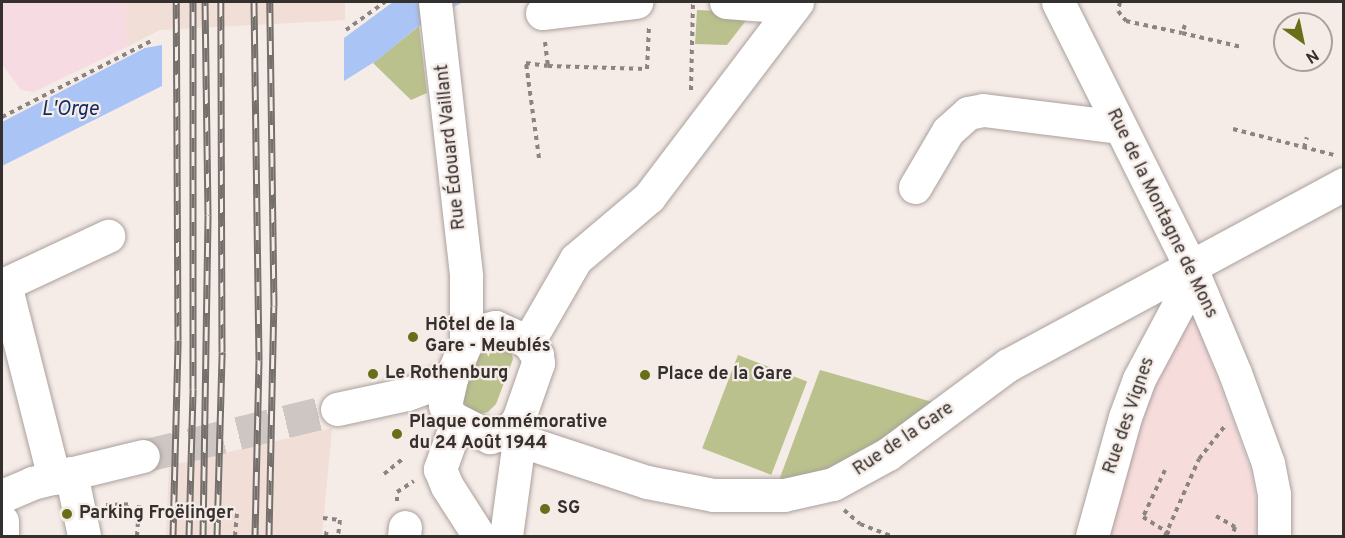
<!DOCTYPE html>
<html>
<head>
<meta charset="utf-8">
<style>
	body { margin:0 }
	#map { position:relative; width:1345px; height:538px; overflow:hidden; background:#f5ebe7; font-family:Overpass,sans-serif }
	div>[style] { position:absolute }
	[style*='--x'] { left:calc(var(--x)*1px); top:calc(var(--y)*1px); width:calc(var(--w)*1px); rotate:calc(var(--a)*1deg) }
	.commercial>* { inset:0; background:#f6dce2 }
	.built>* { inset:0; background:#f0ded7 }
	.education>* { inset:0; background:#f7dcdc }
	.green>* { inset:0; background:#bac18d; transform-origin:0 0 }
	.water>* { inset:0; background:#aac5f5 }
	.minor-tunnel>* { height:33px; margin-top:-16.5px; transform-origin:0; background:repeating-linear-gradient(90deg,#cec6c2 0 33px,transparent 0 49px) }
	.path>* { height:4px; margin-top:-2px; transform-origin:0; background:repeating-linear-gradient(90deg,#8b8481 0 4.5px,transparent 0 9px) }
	.roads { filter:drop-shadow(0 0 2px #aaa09c) drop-shadow(0 0 2px #aaa09c) }
	.minor>* { height:33px; margin:-16.5px; padding:0 16.5px; transform-origin:16.5px; border-radius:16.5px; background:#fff }
	.major>* { height:33px; margin:-16.5px; padding:0 16.5px; transform-origin:16.5px; border-radius:16.5px; background:#fff }
	.rail>* { height:7px; margin-top:-3.5px; transform-origin:0; background:repeating-linear-gradient(90deg,#f5ebe7 0 14px,#76706d 0 28px); box-sizing:border-box; border-block:2px solid #76706d }
	.dots>* { width:16px; height:16px; translate:-50% -50%; box-sizing:border-box; border:3px solid #f5ebe7; border-radius:50% }
	span { translate:-50% -50%; white-space:nowrap; text-align:center; line-height:1.15; -webkit-text-stroke:4.5px #f5ebe7; paint-order:stroke }
	.street-label { font-size:18px; color:#34302e }
	.poi-label { font-size:18px; color:#34302e; font-weight:700 }
	.left { translate:0 -50%; text-align:left }
	.water-label { font-size:20px; color:#102c64; font-style:italic }
	.frame { position:absolute; inset:0; border:3px solid #34302e; pointer-events:none }
	.north { position:absolute; left:1273px; top:12px; width:60px; height:60px; box-sizing:border-box; background:#f5ebe7; border:2px solid #a8a09d; border-radius:50%; rotate:147deg; font-size:16px; font-weight:700; line-height:24px; text-align:center; color:#34302e }
	.north::after { content:''; display:block; margin:auto; width:21px; height:27px; background:#677019; clip-path:polygon(50% 0,100% 100%,50% 72%,0 100%) }
</style>
</head>
<body>
<div id="map">
	<div class="commercial">
		<div style="clip-path:polygon(2px 2px,126px 2px,127px 47px,34px 92px,21px 90px,2px 64px)"></div>
	</div>
	<div class="built">
		<div style="clip-path:polygon(126px 2px,345px 2px,345px 20px,160px 30px,127px 47px)"></div>
		<div style="clip-path:polygon(332px 428px,322px 536px,166px 536px,169px 466px)"></div>
	</div>
	<div class="education">
		<div style="clip-path:polygon(1190px 305px,1252px 473px,1258px 515px,1257px 536px,1097px 536px,1125px 433px)"></div>
	</div>
	<div class="green">
		<div style="clip-path:polygon(697px 10px,747px 12px,751px 14px,727px 45px,695px 44px)"></div>
		<div style="clip-path:polygon(419px 26px,427px 93px,411px 100px,373px 63px)"></div>
		<div style="clip-path:polygon(491px 340px,511px 351px,513px 359px,496px 404px,488px 412px,479px 414px,467px 409px,462px 398px,462px 391px,478px 349px)"></div>
		<div style="left:738px;top:355px;width:74px;height:100px;rotate:21deg"></div>
		<div style="clip-path:polygon(820px 370px,943px 405px,845px 469px,778px 483px)"></div>
	</div>
	<div class="water">
		<div style="clip-path:polygon(393px 2px,463px 2px,416px 28px,379px 59px,344px 81px,344px 38px)"></div>
		<div style="clip-path:polygon(162px 45px,162px 86px,2px 166px,2px 122px,145px 48px)"></div>
	</div>
	<div class="minor-tunnel">
		<div style="--x:143;--y:456;--w:200;--a:-13.6"></div>
	</div>
	<div class="path">
		<div style="--x:1120;--y:2;--w:9;--a:103"></div>
		<div style="--x:1118;--y:11;--w:13;--a:51"></div>
		<div style="--x:1126;--y:21;--w:57;--a:12.1"></div>
		<div style="--x:1185;--y:25;--w:9;--a:111"></div>
		<div style="--x:1182;--y:33;--w:61;--a:13.3"></div>
		<div style="--x:346;--y:30;--w:48;--a:-35.7"></div>
		<div style="--x:545;--y:42;--w:24;--a:83"></div>
		<div style="--x:548;--y:66;--w:99;--a:1.7"></div>
		<div style="--x:647;--y:69;--w:43;--a:-87.3"></div>
		<div style="--x:691;--y:90;--w:88;--a:-88.7"></div>
		<div style="--x:2;--y:117;--w:169;--a:-27"></div>
		<div style="--x:1233;--y:129;--w:104;--a:14.4"></div>
		<div style="--x:1304;--y:148;--w:11;--a:-75"></div>
		<div style="--x:539;--y:158;--w:96;--a:-97.8"></div>
		<div style="--x:526;--y:63;--w:22;--a:8"></div>
		<div style="--x:1165;--y:470;--w:52;--a:115.1"></div>
		<div style="--x:1143;--y:517;--w:36;--a:32"></div>
		<div style="--x:384;--y:474;--w:26;--a:-39"></div>
		<div style="--x:397;--y:501;--w:9;--a:-90"></div>
		<div style="--x:397;--y:492;--w:20;--a:-33"></div>
		<div style="--x:106;--y:505;--w:25;--a:-2"></div>
		<div style="--x:844;--y:510;--w:21;--a:41"></div>
		<div style="--x:860;--y:524;--w:33;--a:21"></div>
		<div style="--x:1216;--y:516;--w:22;--a:30"></div>
		<div style="--x:1235;--y:527;--w:9;--a:108"></div>
		<div style="--x:323;--y:518;--w:17;--a:7"></div>
		<div style="--x:340;--y:520;--w:16;--a:97"></div>
		<div style="--x:137;--y:536;--w:31;--a:-86"></div>
		<div style="--x:235;--y:536;--w:24;--a:-85"></div>
		<div style="--x:326;--y:536;--w:9;--a:-84"></div>
		<div style="--x:1165;--y:536;--w:84;--a:-66.2"></div>
		<div style="--x:1199;--y:459;--w:41;--a:-52"></div>
	</div>
	<div class="roads">
		<div class="minor">
			<div style="--x:435;--y:2;--w:276;--a:83.5"></div>
			<div style="--x:466;--y:276;--w:66;--a:90"></div>
			<div style="--x:726;--y:2;--w:67;--a:4.3"></div>
			<div style="--x:1058;--y:2;--w:295;--a:63.4"></div>
			<div style="--x:1190;--y:266;--w:116;--a:67.2"></div>
			<div style="--x:1235;--y:373;--w:96;--a:69.9"></div>
			<div style="--x:1268;--y:463;--w:32;--a:79"></div>
			<div style="--x:1274;--y:494;--w:42;--a:90"></div>
			<div style="--x:542;--y:13;--w:95;--a:-6.7"></div>
			<div style="--x:915;--y:187;--w:65;--a:-59.5"></div>
			<div style="--x:948;--y:131;--w:27;--a:-42"></div>
			<div style="--x:968;--y:113;--w:15;--a:-11"></div>
			<div style="--x:983;--y:110;--w:137;--a:7.1"></div>
			<div style="--x:495;--y:327;--w:36;--a:24"></div>
			<div style="--x:528;--y:342;--w:16;--a:55"></div>
			<div style="--x:537;--y:355;--w:8;--a:83"></div>
			<div style="--x:538;--y:363;--w:60;--a:109.3"></div>
			<div style="--x:518;--y:420;--w:14;--a:129"></div>
			<div style="--x:509;--y:431;--w:20;--a:162"></div>
			<div style="--x:490;--y:437;--w:44;--a:-152.9"></div>
			<div style="--x:451;--y:417;--w:13;--a:-117"></div>
			<div style="--x:445;--y:405;--w:28;--a:-77"></div>
			<div style="--x:451;--y:378;--w:39;--a:-67"></div>
			<div style="--x:466;--y:342;--w:13;--a:-48"></div>
			<div style="--x:475;--y:332;--w:21;--a:-14"></div>
			<div style="--x:528;--y:342;--w:96;--a:-60"></div>
			<div style="--x:576;--y:259;--w:96;--a:-40.3"></div>
			<div style="--x:649;--y:197;--w:245;--a:-52.8"></div>
			<div style="--x:337;--y:409;--w:72;--a:-12.1"></div>
			<div style="--x:407;--y:394;--w:47;--a:-20"></div>
			<div style="--x:459;--y:422;--w:6;--a:129"></div>
			<div style="--x:455;--y:427;--w:45;--a:109.7"></div>
			<div style="--x:440;--y:469;--w:18;--a:68"></div>
			<div style="--x:447;--y:486;--w:59;--a:57.4"></div>
			<div style="--x:519;--y:440;--w:135;--a:18.2"></div>
			<div style="--x:647;--y:482;--w:67;--a:11.1"></div>
			<div style="--x:713;--y:495;--w:71;--a:0"></div>
			<div style="--x:784;--y:495;--w:50;--a:-12.7"></div>
			<div style="--x:833;--y:484;--w:63;--a:-28.6"></div>
			<div style="--x:888;--y:454;--w:149;--a:-36.6"></div>
			<div style="--x:1008;--y:365;--w:382;--a:-28.3"></div>
			<div style="--x:71;--y:473;--w:64;--a:78.3"></div>
			<div style="--x:54;--y:478;--w:200;--a:-104.2"></div>
			<div style="--x:5;--y:284;--w:114;--a:-25"></div>
			<div style="--x:2;--y:496;--w:33;--a:-23"></div>
			<div style="--x:32;--y:483;--w:114;--a:-13.7"></div>
			<div style="--x:404;--y:536;--w:9;--a:-84"></div>
			<div style="--x:506;--y:536;--w:97;--a:-82.3"></div>
			<div style="--x:519;--y:440;--w:20;--a:-93"></div>
			<div style="--x:1092;--y:536;--w:123;--a:-74.5"></div>
			<div style="--x:1125;--y:417;--w:40;--a:-69.8"></div>
			<div style="--x:1139;--y:379;--w:83;--a:-61.9"></div>
			<div style="--x:1178;--y:306;--w:42;--a:-73.3"></div>
		</div>
		<div class="major">
			<div style="--x:2;--y:521;--w:12;--a:90"></div>
		</div>
	</div>
	<div class="rail">
		<div style="--x:254;--y:2;--w:358;--a:89.2"></div>
		<div style="--x:259;--y:360;--w:176;--a:91.3"></div>
		<div style="--x:173;--y:536;--w:196;--a:-88.5"></div>
		<div style="--x:178;--y:340;--w:338;--a:-90.3"></div>
		<div style="--x:189;--y:536;--w:147;--a:-88.4"></div>
		<div style="--x:193;--y:389;--w:387;--a:-90"></div>
		<div style="--x:203;--y:536;--w:321;--a:-89.1"></div>
		<div style="--x:208;--y:215;--w:213;--a:-90.8"></div>
		<div style="--x:217;--y:536;--w:184;--a:-88.4"></div>
		<div style="--x:222;--y:352;--w:350;--a:-90.2"></div>
		<div style="--x:269;--y:536;--w:230;--a:-88.8"></div>
		<div style="--x:274;--y:306;--w:304;--a:-90.8"></div>
	</div>
	<div class="dots">
		<div style="left:413px;top:337px;background:#677019"></div>
		<div style="left:373px;top:374px;background:#677019"></div>
		<div style="left:645px;top:375px;background:#677019"></div>
		<div style="left:397px;top:434px;background:#677019"></div>
		<div style="left:545px;top:509px;background:#677019"></div>
		<div style="left:67px;top:514px;background:#677019"></div>
	</div>
	<div class="street-label">
		<span style="left:452px;top:147px;rotate:-96deg">Rue Édouard Vaillant</span>
		<span style="left:1161px;top:214px;rotate:64deg">Rue de la Montagne de Mons</span>
		<span style="left:1130px;top:416px;rotate:-71deg">Rue des Vignes</span>
		<span style="left:904px;top:440px;rotate:-34deg">Rue de la Gare</span>
	</div>
	<div class="poi-label">
		<span class="left" style="left:425px;top:337px">Hôtel de la<br>Gare - Meublés</span>
		<span class="left" style="left:385px;top:374px">Le Rothenburg</span>
		<span class="left" style="left:657px;top:375px">Place de la Gare</span>
		<span class="left" style="left:409px;top:434px">Plaque commémorative<br>du 24 Août 1944</span>
		<span class="left" style="left:557px;top:509px">SG</span>
		<span class="left" style="left:79px;top:514px">Parking Froëlinger</span>
	</div>
	<div class="water-label">
		<span style="left:70px;top:110px">L'Orge</span>
	</div>
	<div class="frame"></div>
	<div class="north">N</div>
</div>
</body>
</html>
